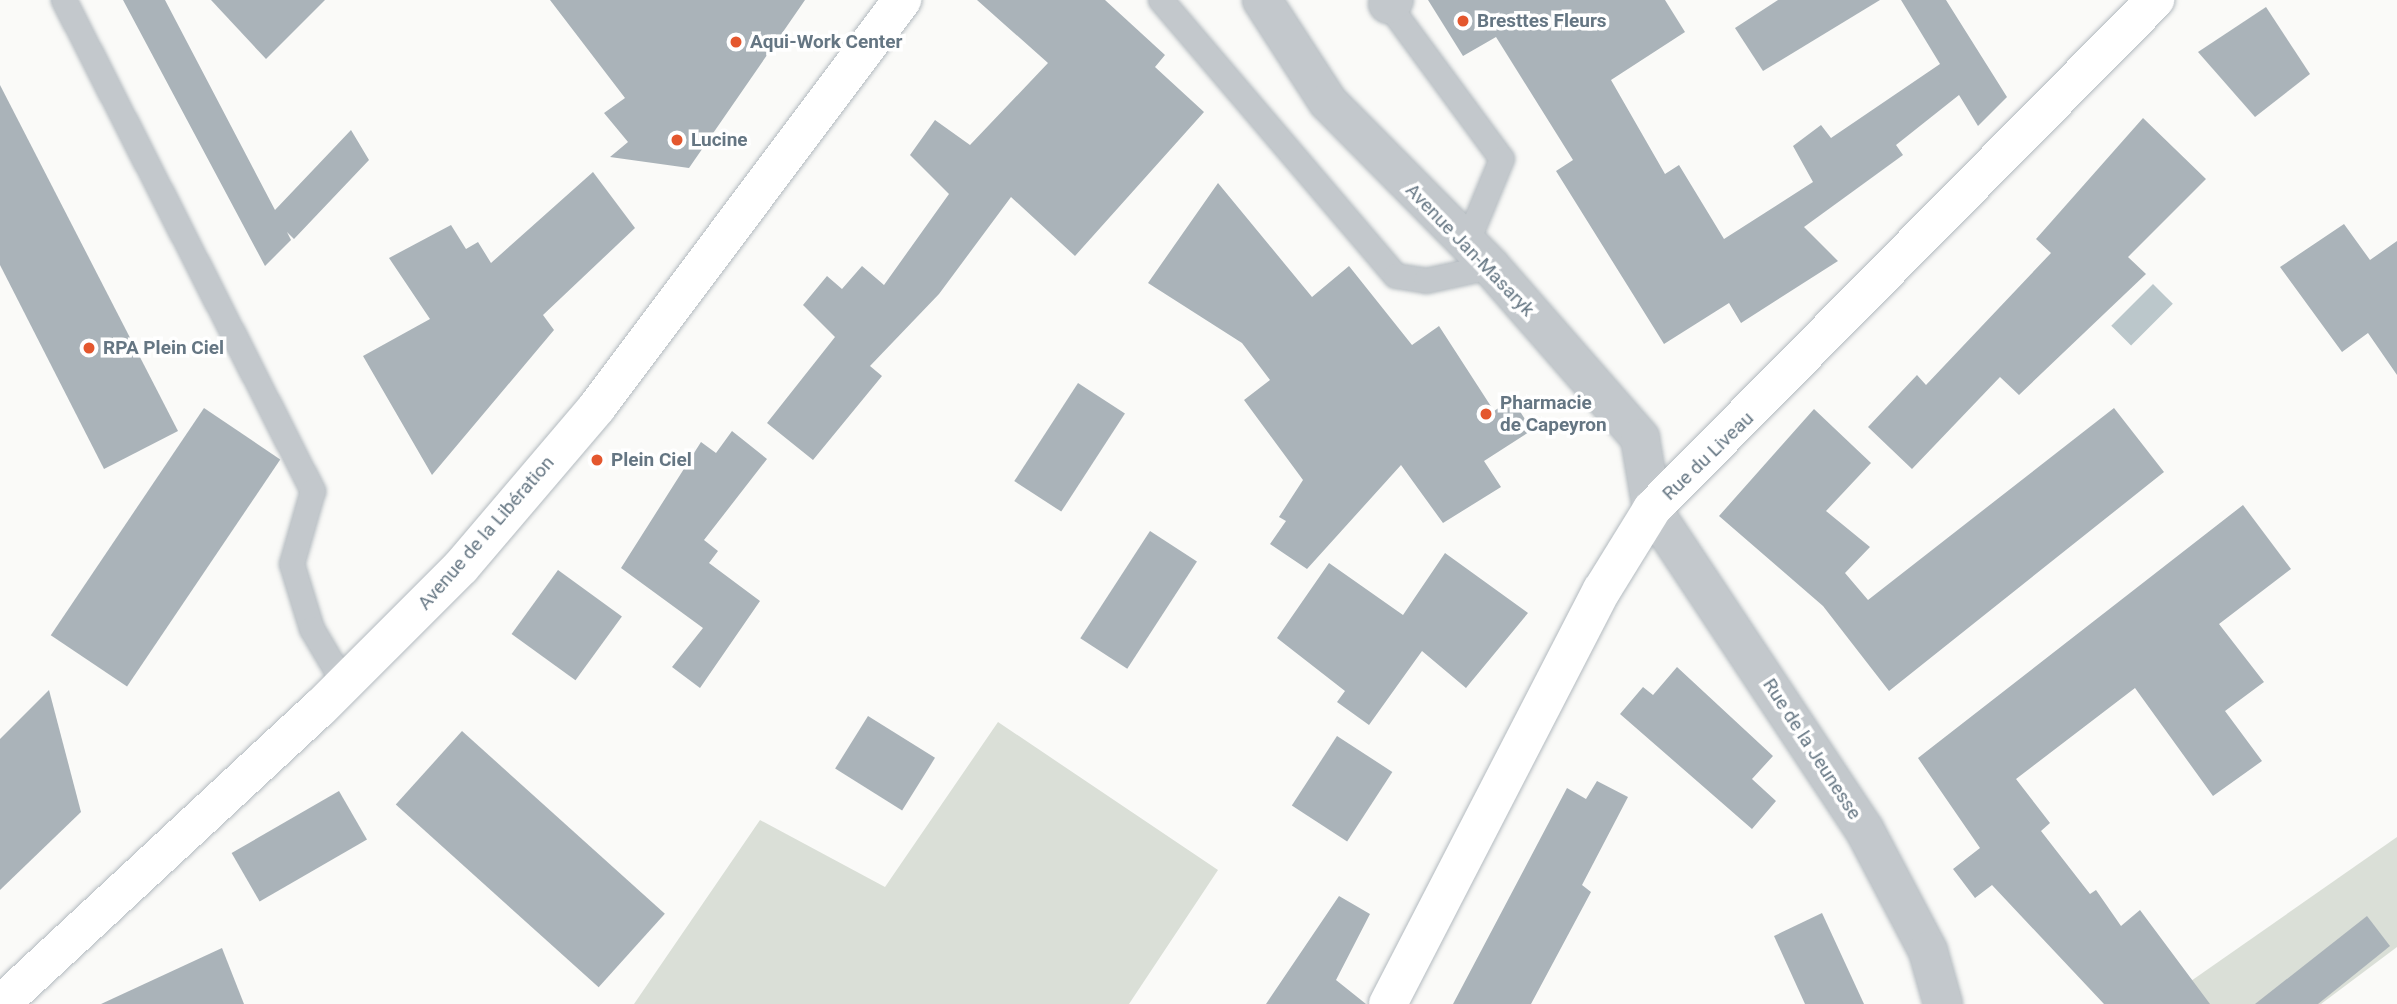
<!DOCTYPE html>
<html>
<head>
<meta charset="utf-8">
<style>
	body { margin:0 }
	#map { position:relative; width:2397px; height:1004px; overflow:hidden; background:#fafaf8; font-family:Roboto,sans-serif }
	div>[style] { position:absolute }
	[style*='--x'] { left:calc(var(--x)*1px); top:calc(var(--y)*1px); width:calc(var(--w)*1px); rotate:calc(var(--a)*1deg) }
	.green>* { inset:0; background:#dadfd7 }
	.water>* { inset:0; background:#bbc7cb; transform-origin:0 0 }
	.building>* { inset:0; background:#aab3b9; transform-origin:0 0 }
	.roads { filter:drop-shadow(0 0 2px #b3babf) drop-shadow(0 0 2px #b3babf) }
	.lane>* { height:24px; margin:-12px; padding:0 12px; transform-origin:12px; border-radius:12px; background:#c3c8cc }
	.street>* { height:38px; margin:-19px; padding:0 19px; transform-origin:19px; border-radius:19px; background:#c3c8cc }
	.secondary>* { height:38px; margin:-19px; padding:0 19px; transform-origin:19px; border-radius:19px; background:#fff }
	.dots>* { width:19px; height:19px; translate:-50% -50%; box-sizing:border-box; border:4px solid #fff; border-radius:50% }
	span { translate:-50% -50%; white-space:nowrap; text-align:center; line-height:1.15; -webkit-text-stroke:7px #fff; paint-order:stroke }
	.poi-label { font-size:19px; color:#657683; font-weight:700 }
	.left { translate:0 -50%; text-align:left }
	.street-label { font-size:19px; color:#657683 }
</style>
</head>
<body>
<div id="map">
	<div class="green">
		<div style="clip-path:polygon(998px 722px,1218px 870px,1129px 1004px,634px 1004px,760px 820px,885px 887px)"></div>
		<div style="clip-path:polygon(2397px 837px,2397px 947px,2321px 1004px,2158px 1004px)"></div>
	</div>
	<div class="water">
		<div style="left:2153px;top:284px;width:28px;height:59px;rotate:45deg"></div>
	</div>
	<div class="building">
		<div style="clip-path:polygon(123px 0,165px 0,275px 210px,351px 130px,369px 160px,294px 239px,287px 232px,291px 240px,265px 266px)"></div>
		<div style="clip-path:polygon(211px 0,325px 0,266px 59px)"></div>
		<div style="clip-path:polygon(550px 0,805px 0,689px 168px,610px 157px,628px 142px,604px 113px,625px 98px)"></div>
		<div style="clip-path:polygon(977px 0,1105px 0,1165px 55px,1155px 67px,1204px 112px,1075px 256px,1011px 197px,939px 294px,870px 366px,882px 376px,813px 460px,767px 423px,835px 337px,803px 305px,827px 276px,842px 289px,862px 266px,884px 285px,949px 194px,910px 155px,935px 120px,970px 145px,1048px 63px)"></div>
		<div style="clip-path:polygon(1428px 0,1665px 0,1685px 32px,1611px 80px,1665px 174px,1679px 165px,1724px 239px,1813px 182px,1793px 146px,1821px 125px,1831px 138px,1940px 64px,1901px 0,1946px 0,2007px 97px,1978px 126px,1959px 95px,1896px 145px,1903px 155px,1804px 227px,1838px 261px,1741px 323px,1729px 303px,1664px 344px,1556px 171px,1573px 160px,1496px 37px,1463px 56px)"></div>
		<div style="clip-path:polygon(1778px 0,1880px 0,1763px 71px,1735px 28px)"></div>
		<div style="clip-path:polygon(2266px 7px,2310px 74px,2255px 117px,2198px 52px)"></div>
		<div style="clip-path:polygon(0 85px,178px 431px,104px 469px,0 265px)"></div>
		<div style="clip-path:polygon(2143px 118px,2206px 179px,2128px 257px,2146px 274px,2019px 395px,2000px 377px,1912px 469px,1868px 427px,1917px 375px,1926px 385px,2051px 253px,2036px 239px)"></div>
		<div style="clip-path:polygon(593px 172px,635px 228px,543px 315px,554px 330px,432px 475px,363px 356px,430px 319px,389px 258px,451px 225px,466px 249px,478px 242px,491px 263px)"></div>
		<div style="clip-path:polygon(1218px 183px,1312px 297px,1349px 266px,1412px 345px,1439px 326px,1494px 411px,1512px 399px,1532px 430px,1484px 461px,1501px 487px,1443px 523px,1401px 465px,1307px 569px,1270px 544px,1286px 521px,1279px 517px,1303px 480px,1244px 400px,1270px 380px,1242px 343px,1148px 283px)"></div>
		<div style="clip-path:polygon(2344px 224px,2370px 260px,2397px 241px,2397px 375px,2368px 333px,2342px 352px,2280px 267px)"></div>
		<div style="left:1078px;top:383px;width:56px;height:117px;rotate:33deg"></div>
		<div style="left:204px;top:408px;width:92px;height:274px;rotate:34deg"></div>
		<div style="clip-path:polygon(2114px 408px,2164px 472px,1889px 691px,1823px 606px,1719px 516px,1814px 409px,1871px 463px,1826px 511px,1870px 547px,1845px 573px,1868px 600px)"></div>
		<div style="clip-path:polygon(732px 431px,767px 459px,704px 540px,718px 551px,709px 563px,760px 601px,700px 688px,672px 667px,703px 628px,621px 568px,701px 442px,716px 453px)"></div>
		<div style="clip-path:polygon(2243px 505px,2291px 569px,2219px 624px,2264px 682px,2225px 711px,2262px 761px,2213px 796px,2135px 688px,2016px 779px,2050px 823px,2041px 831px,2090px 894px,2096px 890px,2121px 926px,2140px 910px,2210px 1004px,2104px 1004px,1992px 885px,1975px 898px,1953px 869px,1980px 848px,1918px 758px)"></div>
		<div style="left:1150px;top:531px;width:56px;height:128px;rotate:33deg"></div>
		<div style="clip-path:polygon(1445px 553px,1528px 613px,1466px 688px,1422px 651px,1369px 725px,1337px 702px,1345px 691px,1277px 638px,1329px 563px,1403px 615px)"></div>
		<div style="left:558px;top:570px;width:79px;height:79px;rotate:36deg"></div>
		<div style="clip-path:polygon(1677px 667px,1773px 756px,1752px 779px,1776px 801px,1752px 829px,1620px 714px,1643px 687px,1653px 695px)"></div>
		<div style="clip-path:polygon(49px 690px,81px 812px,0 890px,0 739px)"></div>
		<div style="left:868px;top:716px;width:79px;height:62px;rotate:32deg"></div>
		<div style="left:462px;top:731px;width:273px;height:99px;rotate:42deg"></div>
		<div style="left:1337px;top:736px;width:66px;height:83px;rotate:33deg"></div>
		<div style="clip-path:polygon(1597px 781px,1628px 797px,1582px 885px,1591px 892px,1531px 1004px,1453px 1004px,1567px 788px,1586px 799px)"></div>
		<div style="left:339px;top:791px;width:56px;height:124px;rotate:60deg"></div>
		<div style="clip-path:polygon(1339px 896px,1370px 914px,1336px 980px,1366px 1004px,1266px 1004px)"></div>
		<div style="clip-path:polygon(1822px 913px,1864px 1004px,1805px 1004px,1774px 936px)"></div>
		<div style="clip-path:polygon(2367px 916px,2390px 946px,2318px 1004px,2255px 1004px)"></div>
		<div style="clip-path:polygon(222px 948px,244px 1004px,101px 1004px)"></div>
	</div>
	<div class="roads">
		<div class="lane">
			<div style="--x:64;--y:0;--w:551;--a:63.11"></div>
			<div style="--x:313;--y:491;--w:76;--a:106"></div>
			<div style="--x:292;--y:564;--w:68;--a:72.9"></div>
			<div style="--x:312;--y:629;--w:65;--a:59.5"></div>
			<div style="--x:1161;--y:0;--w:362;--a:49.6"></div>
			<div style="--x:1396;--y:276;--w:30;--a:9"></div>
			<div style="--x:1426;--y:281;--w:66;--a:-12.2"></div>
			<div style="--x:1385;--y:0;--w:197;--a:53.7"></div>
			<div style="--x:1502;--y:159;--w:94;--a:112.5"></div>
		</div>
		<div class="street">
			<div style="--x:1262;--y:0;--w:121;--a:57.1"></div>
			<div style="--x:1328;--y:102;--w:232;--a:45.3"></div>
			<div style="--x:1491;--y:267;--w:227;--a:48.9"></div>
			<div style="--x:1640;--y:438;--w:72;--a:80.4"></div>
			<div style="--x:1652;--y:509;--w:384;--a:56.5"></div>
			<div style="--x:1864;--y:829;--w:138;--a:62.3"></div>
			<div style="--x:1928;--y:951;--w:55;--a:74.2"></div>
			<div style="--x:1388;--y:4;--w:7;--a:-34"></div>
		</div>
		<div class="secondary">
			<div style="--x:1;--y:1004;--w:435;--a:-42.9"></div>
			<div style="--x:320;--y:708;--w:199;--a:-45"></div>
			<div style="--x:461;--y:567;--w:210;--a:-49.6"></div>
			<div style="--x:597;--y:407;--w:509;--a:-53.15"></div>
			<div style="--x:1388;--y:1004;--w:466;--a:-62.7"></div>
			<div style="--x:1602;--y:590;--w:95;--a:-58.3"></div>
			<div style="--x:1652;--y:509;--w:716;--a:-45.34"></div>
		</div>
	</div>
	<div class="dots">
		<div style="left:1463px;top:21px;background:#e4572e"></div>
		<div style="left:736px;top:42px;background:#e4572e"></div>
		<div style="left:677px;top:140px;background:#e4572e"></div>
		<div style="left:89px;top:348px;background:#e4572e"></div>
		<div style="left:1486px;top:414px;background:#e4572e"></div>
		<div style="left:597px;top:460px;background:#e4572e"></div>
	</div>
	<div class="poi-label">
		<span class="left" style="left:1477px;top:21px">Bresttes Fleurs</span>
		<span class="left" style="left:750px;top:42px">Aqui-Work Center</span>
		<span class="left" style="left:691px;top:140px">Lucine</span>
		<span class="left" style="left:103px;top:348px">RPA Plein Ciel</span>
		<span class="left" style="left:1500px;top:414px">Pharmacie<br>de Capeyron</span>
		<span class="left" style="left:611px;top:460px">Plein Ciel</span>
	</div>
	<div class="street-label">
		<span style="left:1470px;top:250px;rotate:46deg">Avenue Jan-Masaryk</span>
		<span style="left:1708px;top:456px;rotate:-44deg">Rue du Liveau</span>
		<span style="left:486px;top:533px;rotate:-49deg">Avenue de la Libération</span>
		<span style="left:1812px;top:749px;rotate:57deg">Rue de la Jeunesse</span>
	</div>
</div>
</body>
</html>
